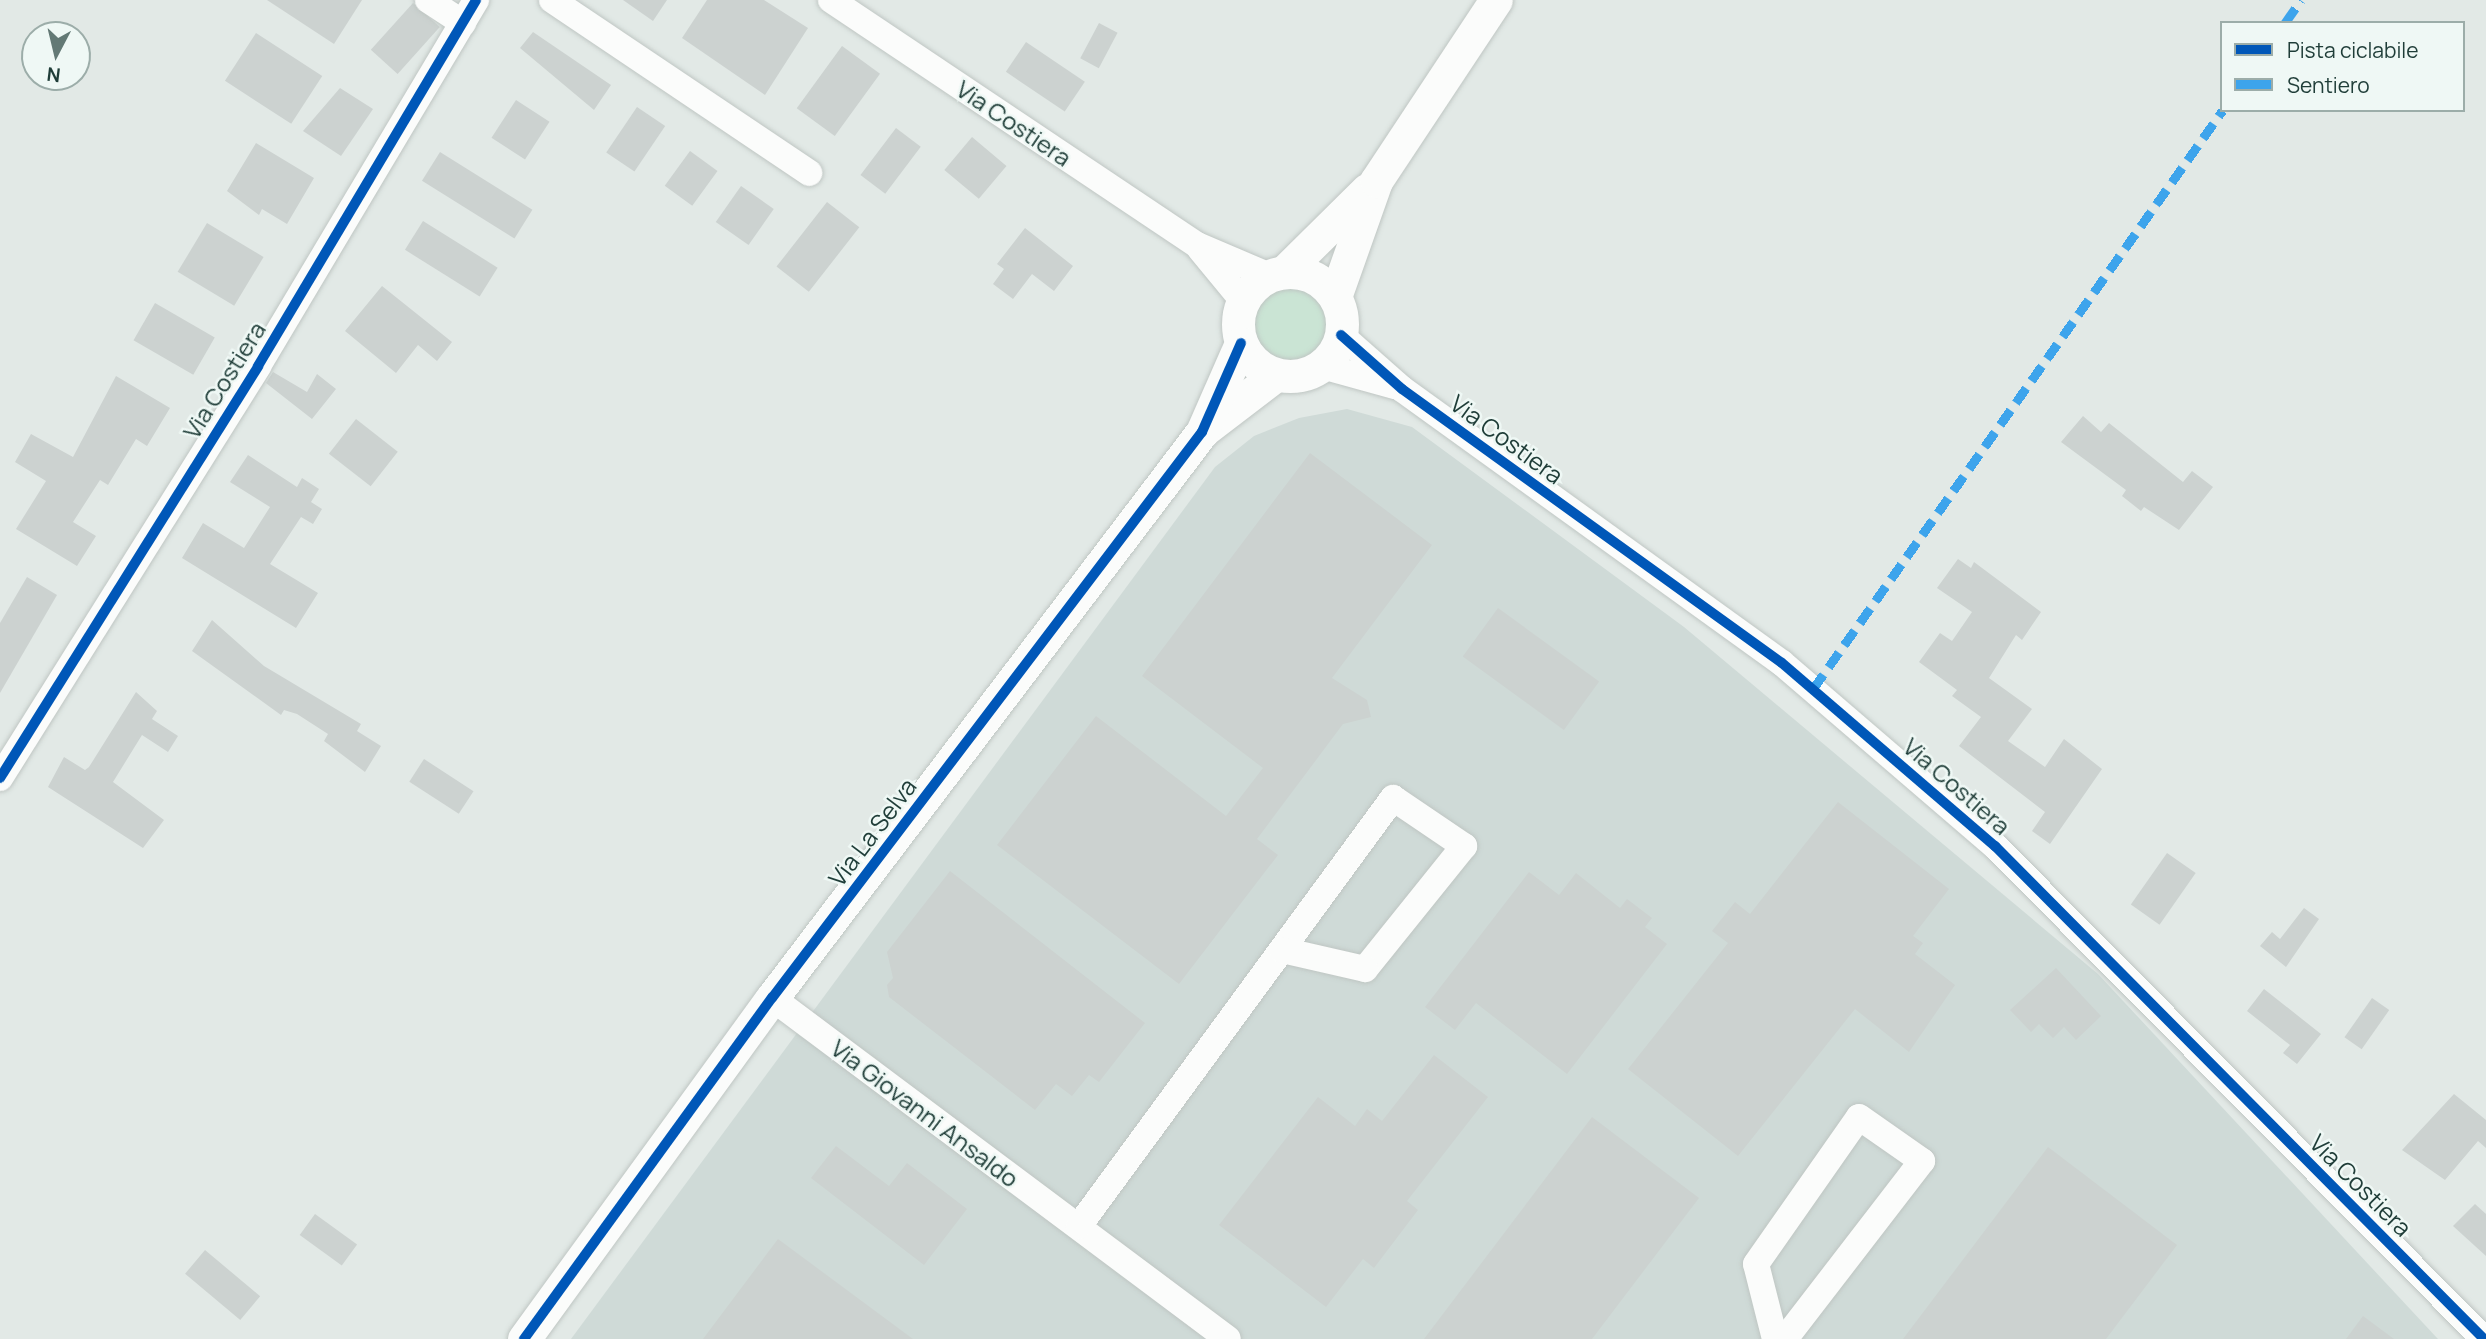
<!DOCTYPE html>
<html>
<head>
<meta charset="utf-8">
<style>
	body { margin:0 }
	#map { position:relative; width:2486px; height:1339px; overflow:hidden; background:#e2e9e6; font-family:Manrope,sans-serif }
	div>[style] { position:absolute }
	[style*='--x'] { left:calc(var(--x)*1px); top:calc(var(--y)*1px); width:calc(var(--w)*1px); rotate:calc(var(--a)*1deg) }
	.built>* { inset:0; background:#cfdad7 }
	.green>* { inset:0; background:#cae4d4 }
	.round { border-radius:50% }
	.building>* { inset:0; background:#ccd2d0; transform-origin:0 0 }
	.roads { filter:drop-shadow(0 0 2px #bfc6c3) drop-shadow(0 0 2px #bfc6c3) }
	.minor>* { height:26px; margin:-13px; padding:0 13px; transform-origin:13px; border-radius:13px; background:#fbfcfb }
	.tertiary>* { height:33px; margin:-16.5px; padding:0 16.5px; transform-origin:16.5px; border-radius:16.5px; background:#fbfcfb }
	.tertiary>.ring { margin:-16.5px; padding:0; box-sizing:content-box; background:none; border:33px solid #fbfcfb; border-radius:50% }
	.quiet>* { height:9px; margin-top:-4.5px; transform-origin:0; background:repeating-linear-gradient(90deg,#3da4ec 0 18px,transparent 0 27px) }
	.cycleway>* { height:10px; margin:-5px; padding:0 5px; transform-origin:5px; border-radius:5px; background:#0057b8 }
	span { translate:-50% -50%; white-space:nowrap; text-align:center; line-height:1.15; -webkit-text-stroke:5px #eff8f5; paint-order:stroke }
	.street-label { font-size:24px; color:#1f3d38 }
	.legend { position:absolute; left:2220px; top:21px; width:245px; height:91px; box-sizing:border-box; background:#eff8f5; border:2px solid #9cada9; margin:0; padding:9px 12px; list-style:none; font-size:21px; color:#1f3d38 }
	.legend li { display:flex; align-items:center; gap:14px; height:35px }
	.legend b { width:35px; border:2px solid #9cada9 }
	.north { position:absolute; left:21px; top:21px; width:70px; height:70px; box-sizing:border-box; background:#eff8f5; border:2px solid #9cada9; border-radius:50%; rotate:187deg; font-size:19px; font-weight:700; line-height:28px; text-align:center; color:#1f3d38 }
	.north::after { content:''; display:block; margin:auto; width:24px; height:32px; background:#637975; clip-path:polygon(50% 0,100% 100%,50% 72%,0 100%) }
</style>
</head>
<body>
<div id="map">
	<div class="built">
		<div style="clip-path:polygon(1347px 409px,1412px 427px,1684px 627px,2098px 974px,2438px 1339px,571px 1339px,1215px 467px,1254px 436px,1299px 418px)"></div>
	</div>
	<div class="green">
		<div class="round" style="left:1253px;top:288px;width:76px;height:76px"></div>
	</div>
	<div class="building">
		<div style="clip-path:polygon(267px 0,362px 0,334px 44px)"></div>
		<div style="clip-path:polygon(623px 0,667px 0,653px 21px)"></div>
		<div style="clip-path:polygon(707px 0,764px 0,808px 28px,765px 95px,682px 38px)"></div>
		<div style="left:413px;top:3px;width:36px;height:63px;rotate:42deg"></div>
		<div style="left:1099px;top:23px;width:21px;height:40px;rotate:28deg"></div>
		<div style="clip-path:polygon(533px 32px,611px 85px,594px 110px,520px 48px)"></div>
		<div style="left:256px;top:33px;width:79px;height:57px;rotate:33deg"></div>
		<div style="left:1026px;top:42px;width:71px;height:36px;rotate:34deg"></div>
		<div style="left:842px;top:46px;width:47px;height:77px;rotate:36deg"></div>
		<div style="clip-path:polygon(340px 88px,373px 109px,341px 156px,303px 131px)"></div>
		<div style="left:516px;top:100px;width:40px;height:45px;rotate:33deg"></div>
		<div style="left:637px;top:107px;width:34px;height:55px;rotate:34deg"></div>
		<div style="left:896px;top:128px;width:31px;height:59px;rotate:37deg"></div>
		<div style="left:972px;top:137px;width:45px;height:43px;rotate:40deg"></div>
		<div style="clip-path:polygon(256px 143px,314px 178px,287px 224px,262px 209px,259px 215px,227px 191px)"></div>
		<div style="left:690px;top:151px;width:34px;height:43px;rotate:36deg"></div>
		<div style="left:440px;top:152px;width:109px;height:34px;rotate:32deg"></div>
		<div style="left:741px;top:186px;width:40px;height:44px;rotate:35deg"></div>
		<div style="left:827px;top:202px;width:41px;height:82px;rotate:38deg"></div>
		<div style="left:423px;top:221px;width:88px;height:34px;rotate:32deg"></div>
		<div style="left:207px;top:223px;width:66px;height:57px;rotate:31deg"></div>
		<div style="clip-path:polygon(1025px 228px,1073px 266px,1054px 291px,1032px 274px,1013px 299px,993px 284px,1004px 269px,997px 264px)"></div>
		<div style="clip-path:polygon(382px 286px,452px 342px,437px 361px,418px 345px,396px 373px,345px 331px)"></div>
		<div style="left:155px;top:303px;width:69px;height:43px;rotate:30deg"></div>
		<div style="clip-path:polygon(273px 372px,307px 392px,317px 374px,336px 389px,312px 419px,266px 383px)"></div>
		<div style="clip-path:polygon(116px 376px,170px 408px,147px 446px,136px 439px,108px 485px,100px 480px,73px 522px,96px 536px,77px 566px,16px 529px,46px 481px,15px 462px,31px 434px,73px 457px)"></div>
		<div style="clip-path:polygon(2083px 416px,2101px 432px,2109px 423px,2183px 482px,2192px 471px,2213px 487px,2179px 530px,2144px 507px,2141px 511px,2122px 496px,2126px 490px,2061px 442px)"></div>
		<div style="left:356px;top:419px;width:53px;height:44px;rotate:38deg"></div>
		<div style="clip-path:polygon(1310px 453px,1432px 545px,1332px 678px,1367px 700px,1371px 717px,1343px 724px,1257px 839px,1278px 855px,1179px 984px,997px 845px,1096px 716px,1226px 816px,1263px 768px,1142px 676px)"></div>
		<div style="clip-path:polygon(248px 455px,297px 487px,302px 478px,319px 489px,311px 502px,322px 509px,313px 524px,301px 517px,270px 564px,318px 593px,296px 628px,182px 558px,203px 523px,244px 548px,270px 507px,230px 482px)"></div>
		<div style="clip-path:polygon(1958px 559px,1971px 568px,1974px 562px,2041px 612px,2022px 640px,2016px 635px,1989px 678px,2032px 709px,2008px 741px,2045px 767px,2064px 739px,2102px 769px,2050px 844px,2032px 831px,2045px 812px,1959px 746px,1981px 717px,1952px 696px,1957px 690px,1919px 662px,1940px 633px,1952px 641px,1972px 612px,1937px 588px)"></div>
		<div style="clip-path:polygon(27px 577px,57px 595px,0 693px,0 623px)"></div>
		<div style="left:1498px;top:608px;width:125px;height:60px;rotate:36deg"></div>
		<div style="clip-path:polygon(212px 620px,264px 666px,361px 724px,357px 731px,381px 746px,365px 772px,324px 741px,328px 734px,297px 714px,284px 710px,281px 715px,192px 651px)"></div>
		<div style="clip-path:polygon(136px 692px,157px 711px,152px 719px,178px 736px,168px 752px,142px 735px,113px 782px,164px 820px,143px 848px,48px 787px,64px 757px,85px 770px,89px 767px)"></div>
		<div style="left:424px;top:759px;width:59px;height:27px;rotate:33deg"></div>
		<div style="clip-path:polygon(1838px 802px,1949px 889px,1913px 936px,1923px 943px,1915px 954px,1955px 985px,1909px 1052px,1855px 1009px,1738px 1156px,1628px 1069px,1728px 943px,1712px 931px,1735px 902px,1750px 914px)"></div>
		<div style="left:2167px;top:853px;width:35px;height:63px;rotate:35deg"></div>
		<div style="clip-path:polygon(950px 871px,1145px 1023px,1099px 1082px,1089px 1075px,1072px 1096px,1056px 1084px,1035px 1110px,889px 997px,887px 985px,893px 978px,887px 952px)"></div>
		<div style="clip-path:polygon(1529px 872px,1559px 895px,1576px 873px,1620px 908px,1627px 899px,1652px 918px,1645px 927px,1667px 944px,1567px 1074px,1476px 1003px,1455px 1030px,1425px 1007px)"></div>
		<div style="clip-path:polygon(2304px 908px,2319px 919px,2286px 967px,2260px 946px,2272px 932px,2280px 939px)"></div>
		<div style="clip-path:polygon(2056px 968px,2101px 1016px,2076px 1040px,2064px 1027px,2053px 1038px,2039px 1024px,2031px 1032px,2010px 1010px)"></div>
		<div style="clip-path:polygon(2264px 989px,2321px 1034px,2297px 1064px,2283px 1053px,2290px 1045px,2247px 1011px)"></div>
		<div style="left:2372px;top:998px;width:21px;height:48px;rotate:35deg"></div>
		<div style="clip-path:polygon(1434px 1055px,1488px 1097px,1407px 1201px,1418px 1210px,1374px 1268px,1363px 1259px,1326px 1307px,1219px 1225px,1318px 1097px,1355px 1126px,1367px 1109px,1382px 1121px)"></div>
		<div style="clip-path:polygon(2454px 1094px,2486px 1120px,2486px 1148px,2478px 1141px,2445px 1180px,2402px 1150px)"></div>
		<div style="clip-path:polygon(1592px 1117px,1699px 1198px,1592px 1339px,1424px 1339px)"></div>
		<div style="clip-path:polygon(836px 1146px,889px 1186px,907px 1163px,967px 1209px,924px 1265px,811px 1178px)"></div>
		<div style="clip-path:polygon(2048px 1147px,2177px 1245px,2106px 1339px,1903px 1339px)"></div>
		<div style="clip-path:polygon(2475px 1204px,2486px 1214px,2486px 1256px,2453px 1226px)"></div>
		<div style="left:315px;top:1214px;width:52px;height:26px;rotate:36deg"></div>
		<div style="clip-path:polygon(778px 1239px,913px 1339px,703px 1339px)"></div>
		<div style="left:205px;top:1250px;width:72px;height:31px;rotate:40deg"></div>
		<div style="clip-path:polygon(2363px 1316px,2394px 1339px,2346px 1339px)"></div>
	</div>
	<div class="roads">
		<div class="minor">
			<div style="--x:428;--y:0;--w:42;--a:33.3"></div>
			<div style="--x:552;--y:0;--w:310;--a:33.9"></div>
			<div style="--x:831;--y:0;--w:440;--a:33.8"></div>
			<div style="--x:1197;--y:245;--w:79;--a:23"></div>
			<div style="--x:1200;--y:249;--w:67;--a:50.4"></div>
			<div style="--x:1341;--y:335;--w:81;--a:41.5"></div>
			<div style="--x:1402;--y:389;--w:468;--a:35.8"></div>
			<div style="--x:1782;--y:663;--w:281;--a:40.7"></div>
			<div style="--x:1995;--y:846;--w:694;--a:45.23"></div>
			<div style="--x:1322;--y:366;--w:75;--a:15.5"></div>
			<div style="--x:0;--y:778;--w:486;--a:-57.9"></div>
			<div style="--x:258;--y:366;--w:426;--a:-59.2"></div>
			<div style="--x:772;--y:998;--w:569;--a:36.79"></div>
			<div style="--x:1079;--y:1226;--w:531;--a:-53.73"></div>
			<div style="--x:1393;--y:798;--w:86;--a:34.1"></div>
			<div style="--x:1464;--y:846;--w:158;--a:128.8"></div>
			<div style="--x:1365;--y:969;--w:85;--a:-167.1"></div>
			<div style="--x:1775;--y:1339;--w:77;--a:-104.2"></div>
			<div style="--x:1756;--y:1264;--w:179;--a:-55"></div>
			<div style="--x:1859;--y:1117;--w:77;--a:34.9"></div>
			<div style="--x:1922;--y:1161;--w:225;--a:127.6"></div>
		</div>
		<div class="tertiary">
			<div style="--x:1284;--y:272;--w:117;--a:-44.7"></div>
			<div class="ring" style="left:1238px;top:272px;width:71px;height:71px"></div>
			<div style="--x:1335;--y:297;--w:123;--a:-70.5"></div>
			<div style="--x:1376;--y:181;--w:217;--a:-56.5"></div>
			<div style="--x:1204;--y:430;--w:91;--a:-37.4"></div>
			<div style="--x:524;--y:1339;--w:422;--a:-54"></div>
			<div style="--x:772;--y:998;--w:711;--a:-52.78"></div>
			<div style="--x:1202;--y:432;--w:97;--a:-66.3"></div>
		</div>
	</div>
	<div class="quiet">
		<div style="--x:2285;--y:23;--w:28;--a:-55"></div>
		<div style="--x:1813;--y:689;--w:709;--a:-54.7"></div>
	</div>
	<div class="cycleway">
		<div style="--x:1341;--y:335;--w:81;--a:41.5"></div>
		<div style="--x:1402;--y:389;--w:468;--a:35.8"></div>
		<div style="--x:1782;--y:663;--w:281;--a:40.7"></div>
		<div style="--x:1995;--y:846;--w:694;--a:45.23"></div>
		<div style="--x:0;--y:778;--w:486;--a:-57.9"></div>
		<div style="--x:258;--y:366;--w:426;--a:-59.2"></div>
		<div style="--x:524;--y:1339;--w:422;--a:-54"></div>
		<div style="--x:772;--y:998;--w:711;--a:-52.78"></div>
		<div style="--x:1202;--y:432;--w:97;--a:-66.3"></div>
	</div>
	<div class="street-label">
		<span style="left:1014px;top:123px;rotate:34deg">Via Costiera</span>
		<span style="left:224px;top:380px;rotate:-58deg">Via Costiera</span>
		<span style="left:1507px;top:439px;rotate:36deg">Via Costiera</span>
		<span style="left:1957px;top:786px;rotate:41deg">Via Costiera</span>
		<span style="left:872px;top:832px;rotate:-53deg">Via La Selva</span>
		<span style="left:925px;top:1113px;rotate:37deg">Via Giovanni Ansaldo</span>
		<span style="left:2361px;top:1185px;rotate:45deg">Via Costiera</span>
	</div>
	<ul class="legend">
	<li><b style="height:9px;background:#0057b8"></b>Pista ciclabile</li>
	<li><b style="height:9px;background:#3da4ec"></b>Sentiero</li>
	</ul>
	<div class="north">N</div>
</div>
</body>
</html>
